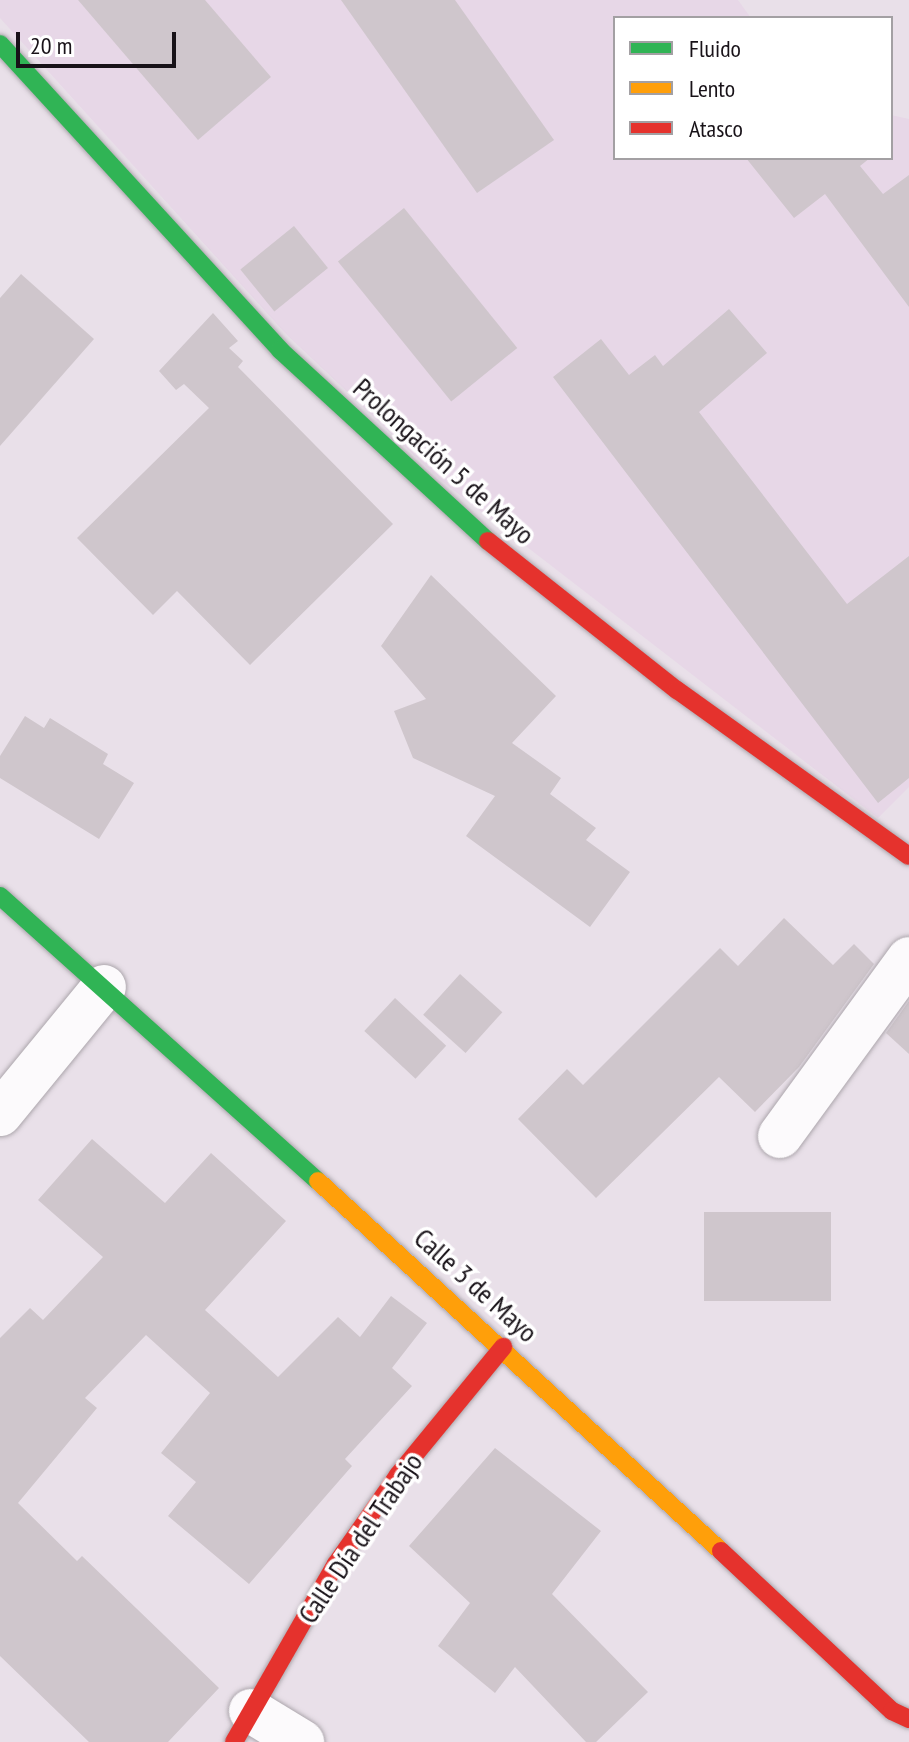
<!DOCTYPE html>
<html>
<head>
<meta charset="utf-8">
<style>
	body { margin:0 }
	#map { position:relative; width:909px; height:1742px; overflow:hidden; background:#e9e0e9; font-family:"PT Sans Narrow",sans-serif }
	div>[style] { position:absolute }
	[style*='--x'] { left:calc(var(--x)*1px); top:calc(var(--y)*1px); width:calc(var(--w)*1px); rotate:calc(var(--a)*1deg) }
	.built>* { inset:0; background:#e7d7e7 }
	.building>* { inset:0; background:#cfc6cc; transform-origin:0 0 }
	.roads { filter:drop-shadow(0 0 2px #aca6ac) drop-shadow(0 0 2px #aca6ac) }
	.street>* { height:44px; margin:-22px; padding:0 22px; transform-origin:22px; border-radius:22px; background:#fcfafc }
	.fast>* { height:18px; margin:-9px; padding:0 9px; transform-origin:9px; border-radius:9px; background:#30b455 }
	.slow>* { height:18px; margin:-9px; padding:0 9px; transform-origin:9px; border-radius:9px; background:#ff9f0a }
	.jam>* { height:18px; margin:-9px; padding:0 9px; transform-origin:9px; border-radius:9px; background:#e5322d }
	span { translate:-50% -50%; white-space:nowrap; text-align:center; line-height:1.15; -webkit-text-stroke:7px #fff; paint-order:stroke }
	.street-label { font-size:28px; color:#181218 }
	.legend { position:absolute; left:613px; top:16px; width:280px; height:144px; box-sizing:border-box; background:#fff; border:2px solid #a3a0a3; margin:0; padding:10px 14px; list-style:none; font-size:24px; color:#181218 }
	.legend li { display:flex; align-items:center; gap:16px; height:40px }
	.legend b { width:40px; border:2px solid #a3a0a3 }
	.scale { position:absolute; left:16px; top:32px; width:160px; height:36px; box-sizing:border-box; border:4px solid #181218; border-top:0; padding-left:10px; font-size:24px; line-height:28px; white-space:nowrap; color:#181218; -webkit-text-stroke:6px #fff; paint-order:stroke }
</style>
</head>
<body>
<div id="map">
	<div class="built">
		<div style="clip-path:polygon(0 0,738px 0,751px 18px,615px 18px,615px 158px,891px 158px,891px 115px,909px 119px,909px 787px,878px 818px,439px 479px,284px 332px,0 18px)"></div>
	</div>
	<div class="building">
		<div style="clip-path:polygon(78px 0,205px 0,271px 77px,198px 140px)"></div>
		<div style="clip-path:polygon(341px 0,455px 0,554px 140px,477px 193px)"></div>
		<div style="clip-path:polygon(746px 158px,870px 158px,860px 166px,883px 194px,909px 175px,909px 307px,825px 194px,794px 218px)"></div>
		<div style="left:404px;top:208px;width:180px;height:85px;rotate:51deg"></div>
		<div style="left:294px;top:226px;width:54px;height:69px;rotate:51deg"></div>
		<div style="clip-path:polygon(21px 274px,94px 339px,0 446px,0 298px)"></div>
		<div style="clip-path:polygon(729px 309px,767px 353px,699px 412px,847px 604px,909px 556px,909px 778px,878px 803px,553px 377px,601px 339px,629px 375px,655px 355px,663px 366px)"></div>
		<div style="clip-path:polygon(213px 313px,238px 341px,229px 348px,243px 361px,238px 367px,393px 524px,250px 665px,177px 591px,153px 615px,77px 538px,209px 408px,184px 384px,176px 390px,159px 371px)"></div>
		<div style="clip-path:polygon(431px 575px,556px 696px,512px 743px,561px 778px,550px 794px,596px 828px,586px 840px,630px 872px,590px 927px,466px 836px,495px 796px,413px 758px,394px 711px,426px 699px,381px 646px)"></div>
		<div style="clip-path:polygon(25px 716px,44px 728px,50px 718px,108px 754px,103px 764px,134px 783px,99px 839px,0 778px,0 756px)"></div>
		<div style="clip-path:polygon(784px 918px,833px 965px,854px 944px,874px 964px,799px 1067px,755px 1112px,719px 1077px,596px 1198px,518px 1119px,567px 1069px,583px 1085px,720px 948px,738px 966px)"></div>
		<div style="left:460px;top:974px;width:57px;height:55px;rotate:42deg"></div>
		<div style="left:395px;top:998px;width:70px;height:45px;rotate:43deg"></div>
		<div style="clip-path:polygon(909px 1001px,909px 1054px,886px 1033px)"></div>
		<div style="clip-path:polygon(92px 1139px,165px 1203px,211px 1153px,286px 1221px,205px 1310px,278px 1377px,338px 1317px,360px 1337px,391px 1296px,427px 1323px,392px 1368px,412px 1386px,345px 1459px,352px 1466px,249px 1584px,168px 1516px,196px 1482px,161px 1453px,210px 1393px,146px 1335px,85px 1398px,97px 1408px,18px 1503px,77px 1561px,82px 1556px,219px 1688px,168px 1742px,89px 1742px,0 1656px,0 1338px,30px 1308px,43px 1320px,103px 1257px,38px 1200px)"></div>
		<div style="left:704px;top:1212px;width:127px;height:89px"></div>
		<div style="clip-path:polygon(495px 1448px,601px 1531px,552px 1594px,648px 1692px,596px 1742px,586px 1742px,515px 1667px,495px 1693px,438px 1646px,470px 1603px,409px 1546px)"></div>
	</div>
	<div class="roads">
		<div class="street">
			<div style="--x:0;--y:1114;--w:164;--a:-50.7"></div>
			<div style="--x:780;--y:1136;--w:219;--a:-53.9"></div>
			<div style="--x:251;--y:1711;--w:60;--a:31.3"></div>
		</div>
		<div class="fast">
			<div style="--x:0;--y:44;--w:415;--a:47.5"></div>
			<div style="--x:280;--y:350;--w:282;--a:42.6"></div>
			<div style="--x:0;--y:896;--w:427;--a:41.9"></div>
		</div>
		<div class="slow">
			<div style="--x:318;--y:1181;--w:547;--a:42.56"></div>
		</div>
		<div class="jam">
			<div style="--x:488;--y:541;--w:241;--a:38.3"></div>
			<div style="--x:677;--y:690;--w:285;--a:35.6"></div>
			<div style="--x:721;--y:1551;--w:234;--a:43.1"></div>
			<div style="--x:892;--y:1711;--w:19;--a:25"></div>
			<div style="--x:234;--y:1742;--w:205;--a:-60.2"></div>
			<div style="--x:336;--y:1564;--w:108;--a:-55.1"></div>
			<div style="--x:398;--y:1475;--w:166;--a:-50.6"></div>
		</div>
	</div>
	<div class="street-label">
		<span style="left:444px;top:461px;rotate:42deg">Prolongación 5 de Mayo</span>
		<span style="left:476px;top:1285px;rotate:42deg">Calle 3 de Mayo</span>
		<span style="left:360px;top:1538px;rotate:-56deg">Calle Día del Trabajo</span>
	</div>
	<ul class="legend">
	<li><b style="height:10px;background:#30b455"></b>Fluido</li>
	<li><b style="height:10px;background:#ff9f0a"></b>Lento</li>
	<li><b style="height:10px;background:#e5322d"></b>Atasco</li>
	</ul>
	<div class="scale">20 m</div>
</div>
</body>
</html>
